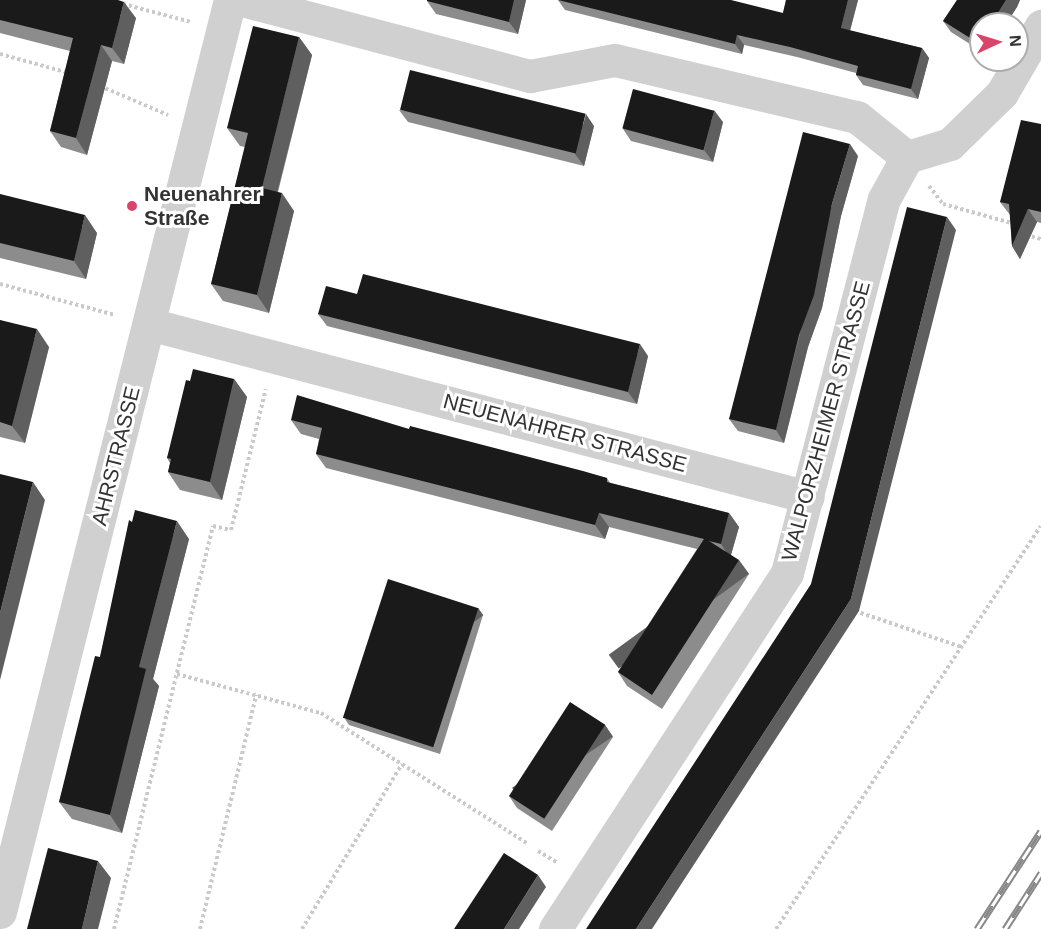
<!DOCTYPE html>
<html>
<head>
<meta charset="utf-8">
<style>
	body { margin:0 }
	#map { position:relative; width:1041px; height:929px; overflow:hidden; background:#fff; font-family:Arial,sans-serif }
	div>[style] { position:absolute }
	[style*='--x'] { left:calc(var(--x)*1px); top:calc(var(--y)*1px); width:calc(var(--w)*1px); rotate:calc(var(--a)*1deg) }
	.path>* { height:4px; margin-top:-2px; transform-origin:0; background:repeating-linear-gradient(90deg,#cacaca 0 3px,transparent 0 6px) }
	.minor>* { height:33px; margin:-16.5px; padding:0 16.5px; transform-origin:16.5px; border-radius:16.5px; background:#d0d0d0 }
	.rail>* { height:7px; margin-top:-3.5px; transform-origin:0; background:repeating-linear-gradient(90deg,#fff 0 14px,#888 0 28px); box-sizing:border-box; border-block:2px solid #888 }
	.wall>* { inset:0; background:#8c8c8c }
	.shaded-wall>* { inset:0; background:#5f5f5f; transform-origin:0 0 }
	.building>* { inset:0; background:#1a1a1a; transform-origin:0 0 }
	.dots>* { width:16px; height:16px; translate:-50% -50%; box-sizing:border-box; border:3px solid #fff; border-radius:50% }
	span { translate:-50% -50%; white-space:nowrap; text-align:center; line-height:1.15; -webkit-text-stroke:6px #fff; paint-order:stroke }
	.poi-label { font-size:21px; color:#333; font-weight:700 }
	.left { translate:0 -50%; text-align:left }
	.street-label { font-size:21px; color:#333 }
	.north { position:absolute; left:969px; top:12px; width:60px; height:60px; box-sizing:border-box; background:#fff; border:2px solid #adadad; border-radius:50%; rotate:86deg; font-size:16px; font-weight:700; line-height:24px; text-align:center; color:#333 }
	.north::after { content:''; display:block; margin:auto; width:21px; height:27px; background:#da446a; clip-path:polygon(50% 0,100% 100%,50% 72%,0 100%) }
</style>
</head>
<body>
<div id="map">
	<div class="path">
		<div style="--x:123;--y:4;--w:70;--a:14.8"></div>
		<div style="--x:0;--y:54;--w:72;--a:15.4"></div>
		<div style="--x:100;--y:86;--w:74;--a:23.1"></div>
		<div style="--x:929;--y:186;--w:23;--a:52"></div>
		<div style="--x:943;--y:204;--w:75;--a:15.5"></div>
		<div style="--x:1026;--y:235;--w:16;--a:15"></div>
		<div style="--x:0;--y:284;--w:119;--a:15.1"></div>
		<div style="--x:855;--y:611;--w:113;--a:18.6"></div>
		<div style="--x:177;--y:674;--w:149;--a:15.2"></div>
		<div style="--x:321;--y:713;--w:244;--a:32.3"></div>
		<div style="--x:538;--y:851;--w:23;--a:31"></div>
		<div style="--x:114;--y:929;--w:415;--a:-76.2"></div>
		<div style="--x:213;--y:526;--w:18;--a:13"></div>
		<div style="--x:231;--y:530;--w:145;--a:-76.1"></div>
		<div style="--x:200;--y:929;--w:241;--a:-76.5"></div>
		<div style="--x:302;--y:929;--w:193;--a:-58.8"></div>
		<div style="--x:776;--y:929;--w:482;--a:-56.7"></div>
	</div>
	<div class="minor">
		<div style="--x:242;--y:0;--w:298;--a:14.8"></div>
		<div style="--x:530;--y:76;--w:86;--a:-10.7"></div>
		<div style="--x:615;--y:60;--w:249;--a:13.3"></div>
		<div style="--x:857;--y:117;--w:64;--a:38.7"></div>
		<div style="--x:149;--y:324;--w:681;--a:14.71"></div>
		<div style="--x:0;--y:912;--w:941;--a:-75.85"></div>
		<div style="--x:555;--y:929;--w:425;--a:-56.9"></div>
		<div style="--x:787;--y:573;--w:386;--a:-75.5"></div>
		<div style="--x:884;--y:199;--w:48;--a:-61.3"></div>
		<div style="--x:907;--y:157;--w:45;--a:-16.8"></div>
		<div style="--x:950;--y:144;--w:73;--a:-44.4"></div>
		<div style="--x:1002;--y:93;--w:78;--a:-59.8"></div>
	</div>
	<div class="rail">
		<div style="--x:977;--y:929;--w:117;--a:-56.9"></div>
		<div style="--x:1005;--y:929;--w:67;--a:-57.3"></div>
	</div>
	<div class="wall">
		<div style="clip-path:polygon(0 0,136px 18px,124px 64px,112px 61px,87px 155px,61px 147px,50px 131px,70px 51px,0 33px)"></div>
		<div style="clip-path:polygon(427px 0,526px 0,518px 34px,436px 14px,427px 1px)"></div>
		<div style="clip-path:polygon(558px 0,783px 13px,786px 0,858px 0,850px 31px,922px 48px,929px 58px,918px 99px,863px 85px,856px 75px,856px 73px,797px 57px,744px 45px,742px 54px,565px 10px)"></div>
		<div style="clip-path:polygon(957px 0,1020px 0,1017px 7px,1006px 24px,981px 24px,981px 51px,951px 32px,943px 21px)"></div>
		<div style="clip-path:polygon(299px 37px,312px 55px,278px 192px,294px 211px,269px 313px,223px 301px,211px 284px,245px 147px,240px 146px,227px 128px)"></div>
		<div style="clip-path:polygon(399px 110px,594px 126px,584px 166px,408px 122px)"></div>
		<div style="clip-path:polygon(723px 122px,713px 162px,631px 141px,623px 129px)"></div>
		<div style="clip-path:polygon(1041px 124px,1041px 223px,1037px 222px,1020px 259px,1012px 246px,1010px 215px,1000px 202px)"></div>
		<div style="clip-path:polygon(858px 156px,841px 216px,822px 308px,808px 347px,784px 443px,738px 431px,729px 419px)"></div>
		<div style="clip-path:polygon(0 194px,97px 233px,86px 279px,0 258px)"></div>
		<div style="clip-path:polygon(357px 294px,648px 356px,637px 404px,327px 326px,318px 314px)"></div>
		<div style="clip-path:polygon(0 320px,49px 347px,25px 443px,0 437px)"></div>
		<div style="clip-path:polygon(234px 379px,247px 397px,222px 500px,180px 490px,168px 472px,170px 463px,167px 458px,190px 381px)"></div>
		<div style="clip-path:polygon(291px 420px,409px 429px,607px 478px,610px 483px,729px 513px,739px 527px,731px 555px,749px 574px,662px 709px,627px 686px,618px 672px,697px 549px,609px 527px,605px 539px,326px 468px,316px 454px,319px 439px,301px 434px)"></div>
		<div style="clip-path:polygon(132px 522px,189px 539px,153px 679px,159px 686px,122px 833px,72px 819px,59px 802px,100px 657px)"></div>
		<div style="clip-path:polygon(478px 608px,483px 615px,440px 754px,349px 725px,345px 719px)"></div>
		<div style="clip-path:polygon(605px 725px,613px 737px,552px 831px,517px 808px,509px 796px)"></div>
	</div>
	<div class="shaded-wall">
		<div style="clip-path:polygon(514px 0,526px 0,518px 34px,509px 22px)"></div>
		<div style="clip-path:polygon(848px 0,858px 0,848px 38px,841px 28px)"></div>
		<div style="clip-path:polygon(1006px 0,1020px 0,1017px 7px,1006px 24px,991px 24px)"></div>
		<div style="clip-path:polygon(124px 2px,136px 18px,124px 64px,112px 48px)"></div>
		<div style="clip-path:polygon(737px 35px,744px 45px,742px 54px,735px 44px)"></div>
		<div style="clip-path:polygon(299px 37px,312px 55px,274px 205px,262px 188px)"></div>
		<div style="clip-path:polygon(101px 45px,112px 61px,87px 155px,76px 138px)"></div>
		<div style="clip-path:polygon(922px 48px,929px 58px,918px 99px,911px 89px)"></div>
		<div style="clip-path:polygon(714px 110px,723px 122px,713px 162px,704px 150px)"></div>
		<div style="clip-path:polygon(586px 114px,594px 126px,584px 166px,575px 154px)"></div>
		<div style="clip-path:polygon(850px 144px,858px 156px,841px 216px,822px 308px,808px 347px,784px 443px,776px 430px,832px 204px)"></div>
		<div style="clip-path:polygon(282px 193px,294px 211px,269px 313px,257px 295px)"></div>
		<div style="clip-path:polygon(1028px 209px,1037px 222px,1020px 259px,1012px 246px)"></div>
		<div style="clip-path:polygon(85px 215px,97px 233px,86px 279px,74px 261px)"></div>
		<div style="clip-path:polygon(947px 217px,956px 230px,859px 611px,652px 929px,636px 929px,851px 599px)"></div>
		<div style="clip-path:polygon(37px 329px,49px 347px,25px 443px,12px 426px)"></div>
		<div style="clip-path:polygon(640px 344px,648px 356px,637px 404px,628px 392px)"></div>
		<div style="clip-path:polygon(234px 379px,247px 397px,222px 500px,210px 482px)"></div>
		<div style="clip-path:polygon(33px 482px,45px 500px,0 680px,0 613px)"></div>
		<div style="clip-path:polygon(599px 513px,609px 527px,605px 539px,595px 525px)"></div>
		<div style="clip-path:polygon(729px 513px,739px 527px,730px 558px,721px 544px)"></div>
		<div style="clip-path:polygon(177px 521px,189px 539px,153px 679px,159px 686px,122px 833px,110px 815px,139px 667px)"></div>
		<div style="left:739px;top:560px;width:17px;height:161px;rotate:54deg"></div>
		<div style="left:478px;top:608px;width:9px;height:146px;rotate:54deg"></div>
		<div style="left:605px;top:725px;width:14px;height:112px;rotate:56deg"></div>
		<div style="clip-path:polygon(98px 861px,111px 878px,98px 929px,82px 929px)"></div>
		<div style="clip-path:polygon(538px 875px,546px 887px,519px 929px,504px 929px)"></div>
	</div>
	<div class="building">
		<div style="clip-path:polygon(0 0,118px 0,124px 2px,112px 48px,101px 45px,76px 138px,50px 131px,73px 38px,0 20px)"></div>
		<div style="clip-path:polygon(427px 0,514px 0,509px 22px,427px 1px)"></div>
		<div style="clip-path:polygon(558px 0,731px 0,783px 13px,786px 0,848px 0,841px 28px,922px 48px,911px 89px,856px 75px,858px 66px,790px 47px,737px 35px,735px 44px)"></div>
		<div style="clip-path:polygon(957px 0,1006px 0,991px 24px,981px 24px,981px 39px,978px 43px,943px 21px)"></div>
		<div style="clip-path:polygon(253px 26px,299px 37px,262px 188px,282px 193px,257px 295px,211px 284px,248px 133px,227px 128px)"></div>
		<div style="left:410px;top:70px;width:181px;height:41px;rotate:14deg"></div>
		<div style="left:633px;top:89px;width:84px;height:41px;rotate:15deg"></div>
		<div style="clip-path:polygon(1021px 120px,1041px 124px,1041px 212px,1028px 209px,1012px 246px,1009px 204px,1000px 202px)"></div>
		<div style="clip-path:polygon(803px 132px,850px 144px,832px 204px,814px 295px,799px 335px,776px 430px,729px 419px)"></div>
		<div style="clip-path:polygon(0 194px,85px 215px,74px 261px,0 243px)"></div>
		<div style="clip-path:polygon(907px 207px,947px 217px,851px 599px,636px 929px,586px 929px,811px 584px)"></div>
		<div style="clip-path:polygon(363px 274px,640px 344px,628px 392px,318px 314px,326px 286px,357px 294px)"></div>
		<div style="clip-path:polygon(0 320px,37px 329px,12px 426px,0 422px)"></div>
		<div style="clip-path:polygon(193px 369px,234px 379px,210px 482px,168px 472px,171px 459px,167px 458px,186px 380px,190px 381px)"></div>
		<div style="clip-path:polygon(297px 395px,409px 429px,410px 426px,583px 471px,607px 478px,607px 482px,729px 513px,721px 544px,709px 541px,739px 560px,652px 695px,618px 672px,704px 539px,599px 513px,595px 525px,316px 454px,322px 428px,291px 420px)"></div>
		<div style="clip-path:polygon(0 474px,33px 482px,0 613px)"></div>
		<div style="clip-path:polygon(135px 510px,177px 521px,139px 667px,146px 669px,110px 815px,59px 802px,95px 656px,100px 657px,129px 520px,132px 522px)"></div>
		<div style="left:388px;top:579px;width:95px;height:146px;rotate:18deg"></div>
		<div style="left:570px;top:702px;width:42px;height:112px;rotate:33deg"></div>
		<div style="clip-path:polygon(48px 848px,98px 861px,82px 929px,27px 929px)"></div>
		<div style="clip-path:polygon(504px 853px,538px 875px,504px 929px,454px 929px)"></div>
	</div>
	<div class="dots">
		<div style="left:132px;top:206px;background:#da446a"></div>
	</div>
	<div class="poi-label">
		<span class="left" style="left:144px;top:206px">Neuenahrer<br>Straße</span>
	</div>
	<div class="street-label">
		<span style="left:826px;top:421px;rotate:-75deg">WALPORZHEIMER STRASSE</span>
		<span style="left:565px;top:433px;rotate:15deg">NEUENAHRER STRASSE</span>
		<span style="left:116px;top:456px;rotate:-76deg">AHRSTRASSE</span>
	</div>
	<div class="north">N</div>
</div>
</body>
</html>
